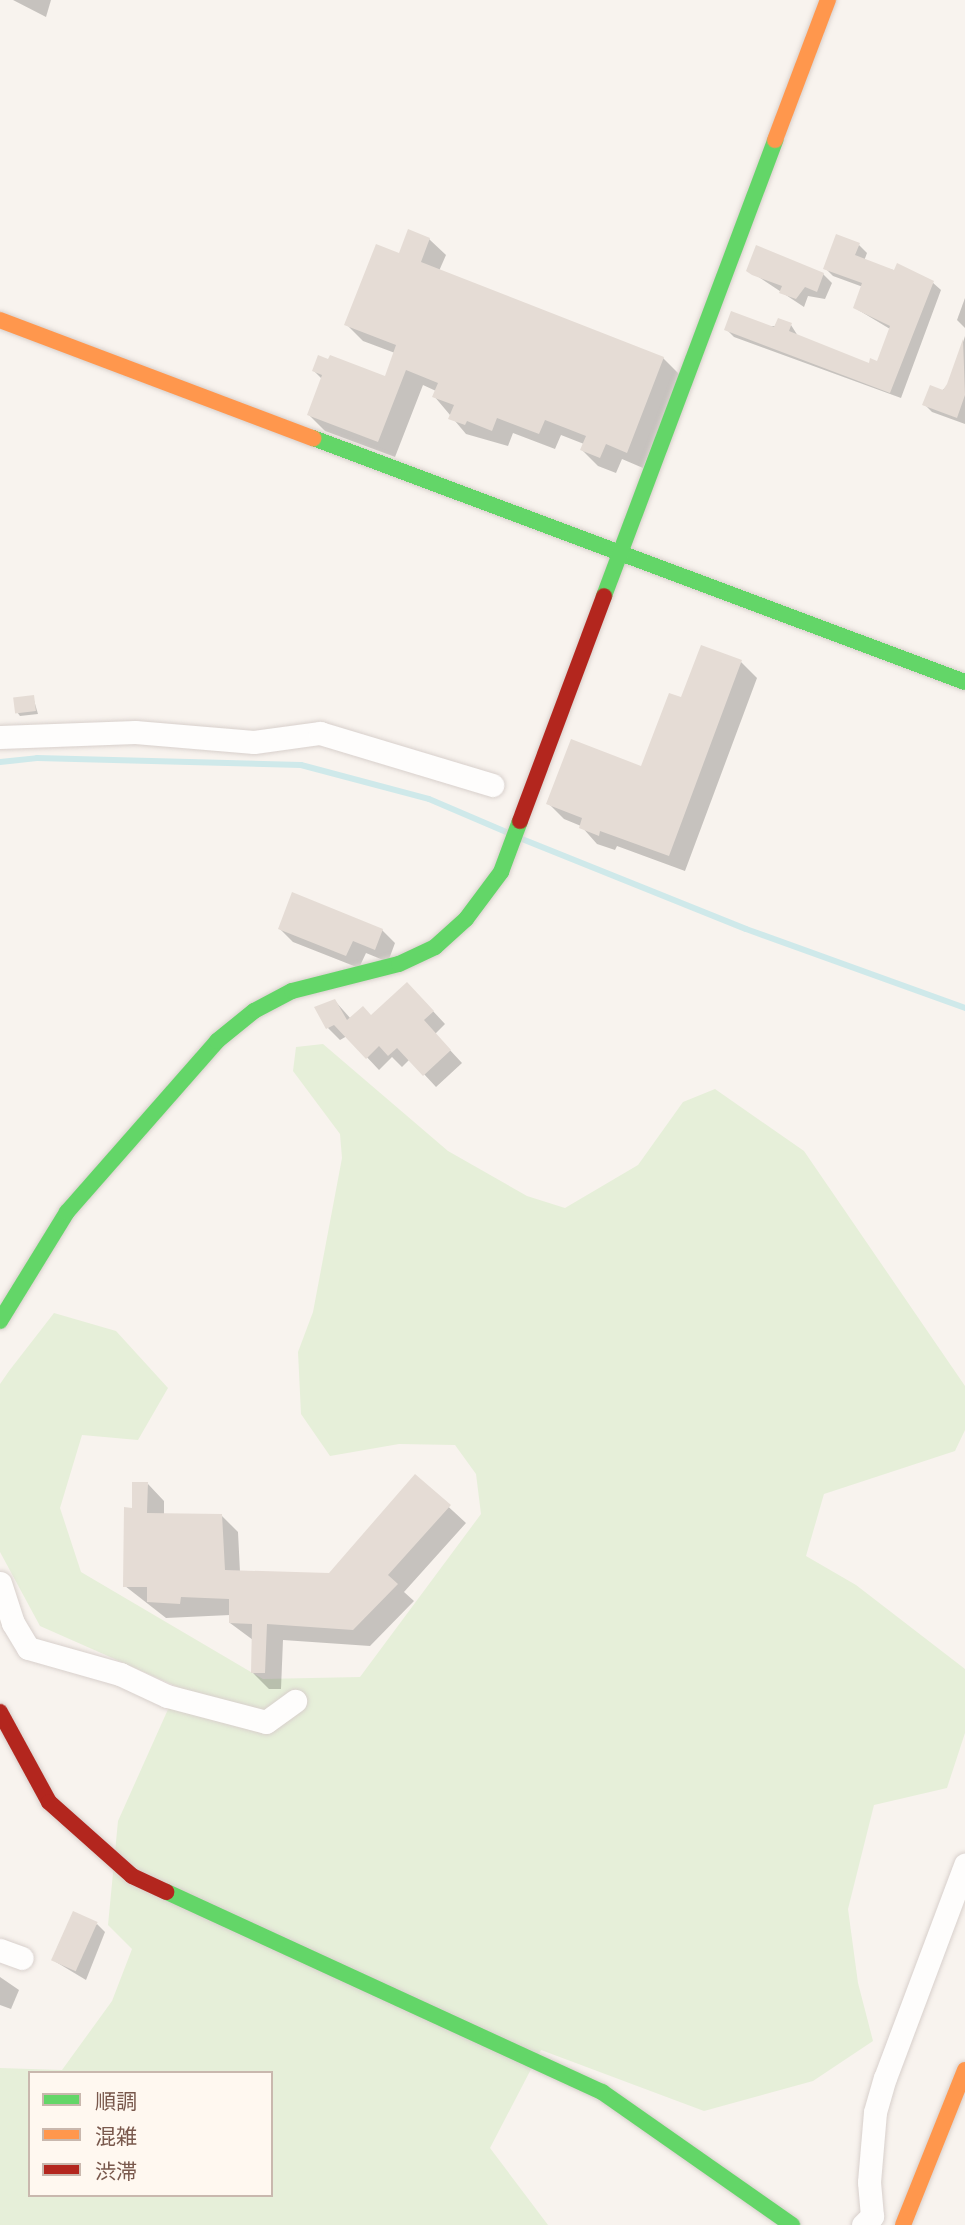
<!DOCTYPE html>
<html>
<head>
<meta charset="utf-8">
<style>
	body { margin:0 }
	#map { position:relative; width:965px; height:2225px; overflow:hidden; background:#f8f3ee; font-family:Cabin,"Noto Sans JP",sans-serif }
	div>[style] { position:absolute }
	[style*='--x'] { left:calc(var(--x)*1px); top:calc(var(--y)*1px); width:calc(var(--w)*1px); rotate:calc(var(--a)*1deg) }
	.green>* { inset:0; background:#e6efd9 }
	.shadow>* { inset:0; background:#0003 }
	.stream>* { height:6px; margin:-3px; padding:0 3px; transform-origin:3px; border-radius:3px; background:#cfe9ea }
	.building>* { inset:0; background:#e5dcd5; transform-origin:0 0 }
	.roads { filter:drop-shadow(0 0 2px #d8d0cc) drop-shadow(0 0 2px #d8d0cc) }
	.street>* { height:23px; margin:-11.5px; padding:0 11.5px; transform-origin:11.5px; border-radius:11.5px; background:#fefdfc }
	.fast>* { height:16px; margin:-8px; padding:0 8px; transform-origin:8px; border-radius:8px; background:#63d668 }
	.slow>* { height:16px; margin:-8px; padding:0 8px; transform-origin:8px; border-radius:8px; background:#ff974d }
	.jam>* { height:16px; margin:-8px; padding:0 8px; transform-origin:8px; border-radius:8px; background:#b3261e }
	span { translate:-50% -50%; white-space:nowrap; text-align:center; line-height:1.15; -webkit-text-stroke:6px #fff8f0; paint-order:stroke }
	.legend { position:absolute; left:28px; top:2071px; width:245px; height:126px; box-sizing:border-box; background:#fff8f0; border:2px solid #c9b8ae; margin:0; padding:9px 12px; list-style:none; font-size:21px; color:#79584c }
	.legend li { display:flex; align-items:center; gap:14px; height:35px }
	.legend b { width:35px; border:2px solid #c9b8ae }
</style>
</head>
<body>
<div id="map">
	<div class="green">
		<div style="clip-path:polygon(evenodd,323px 1044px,448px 1151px,527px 1196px,565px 1208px,638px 1165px,683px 1102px,715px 1089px,804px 1151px,965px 1386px,965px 1430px,955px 1451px,824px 1494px,806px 1556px,856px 1585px,965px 1669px,965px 1733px,947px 1788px,874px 1805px,848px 1909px,858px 1983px,873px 2041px,813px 2081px,704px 2111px,541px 2050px,490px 2148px,548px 2225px,0 2225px,0 2068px,62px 2070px,112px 2001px,132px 1949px,108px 1925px,118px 1821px,178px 1687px,40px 1626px,0 1552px,0 1384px,9px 1371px,54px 1313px,116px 1331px,168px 1388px,138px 1440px,82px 1435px,60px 1508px,81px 1572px,263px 1679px,360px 1677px,481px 1514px,476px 1474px,455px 1445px,399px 1444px,330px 1456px,301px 1414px,298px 1352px,313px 1312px,342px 1158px,340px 1134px,293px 1071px,296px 1047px,323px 1044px,30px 2073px,271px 2073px,271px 2195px,30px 2195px,30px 2073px)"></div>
	</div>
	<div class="shadow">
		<div style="clip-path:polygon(13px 0,51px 0,46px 17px)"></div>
		<div style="clip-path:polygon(429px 239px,446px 255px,439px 271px,663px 358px,680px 375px,643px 468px,622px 459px,616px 473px,598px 466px,582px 450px,584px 444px,561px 435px,555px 449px,513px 433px,508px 446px,466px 434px,434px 396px,436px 391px,423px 385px,395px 457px,325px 431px,309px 415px,322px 379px,314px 371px,386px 378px,395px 353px,363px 341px,346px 324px,400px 255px)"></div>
		<div style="clip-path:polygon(859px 245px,867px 253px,864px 261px,932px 282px,941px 290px,901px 398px,734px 337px,726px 329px,791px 325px,798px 336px,870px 365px,878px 363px,890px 329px,855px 308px,863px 287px,833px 276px,825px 268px)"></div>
		<div style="clip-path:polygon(748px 270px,823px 274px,832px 283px,825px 299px,808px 296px,804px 307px)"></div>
		<div style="clip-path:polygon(965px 298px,965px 328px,957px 320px)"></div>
		<div style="clip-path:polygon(965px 336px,965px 424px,932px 412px,924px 404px,949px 385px)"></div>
		<div style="clip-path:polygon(702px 647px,741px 662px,757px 678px,685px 871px,617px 846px,615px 850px,597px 844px,581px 826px,564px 819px,548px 803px,642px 768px,682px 699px)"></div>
		<div style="clip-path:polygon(33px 697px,38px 714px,20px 716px,17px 712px)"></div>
		<div style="clip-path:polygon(280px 929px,382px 930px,395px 943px,388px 962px,366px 953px,359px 968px,293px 942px)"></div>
		<div style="clip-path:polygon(419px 996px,445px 1024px,435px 1034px,462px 1063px,436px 1087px,410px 1059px,402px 1067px,392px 1057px,379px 1070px,347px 1036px,340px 1040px,328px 1028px,335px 1001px,351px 1019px,371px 1017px)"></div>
		<div style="clip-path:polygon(415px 1476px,466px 1523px,404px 1592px,414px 1601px,370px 1646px,283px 1640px,281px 1689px,269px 1689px,252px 1672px,253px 1640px,230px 1623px,230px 1615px,166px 1618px,125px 1586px,133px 1510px,148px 1484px,164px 1501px,164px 1515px,221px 1515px,238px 1532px,240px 1572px,330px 1574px)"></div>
		<div style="clip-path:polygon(97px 1924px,105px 1932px,86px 1980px,56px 1962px)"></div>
		<div style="clip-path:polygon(0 1977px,19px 1990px,11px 2009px,0 2005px)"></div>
	</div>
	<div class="stream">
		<div style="--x:0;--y:762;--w:37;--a:-6"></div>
		<div style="--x:37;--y:758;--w:264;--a:1.5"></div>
		<div style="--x:301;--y:765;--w:132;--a:14.9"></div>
		<div style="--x:429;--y:799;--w:84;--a:23.2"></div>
		<div style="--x:522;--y:839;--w:241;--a:21.9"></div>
		<div style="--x:746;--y:929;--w:233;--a:19.8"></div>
	</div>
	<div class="building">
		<div style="clip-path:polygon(408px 229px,430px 238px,421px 262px,664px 357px,627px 453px,606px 444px,600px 458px,580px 450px,586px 436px,545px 420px,539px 434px,497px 418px,492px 431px,467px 421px,465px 425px,448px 419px,454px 405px,432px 397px,438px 383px,406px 370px,378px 442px,307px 415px,322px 375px,312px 371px,318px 355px,328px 359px,330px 355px,385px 376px,396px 345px,344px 325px,376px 244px,399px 253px)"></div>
		<div style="clip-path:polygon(836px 234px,860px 243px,855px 255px,894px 270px,897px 263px,934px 281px,890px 393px,724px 330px,731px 311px,774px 327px,778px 318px,792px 323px,789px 331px,869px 363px,870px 358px,877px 361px,890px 326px,853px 308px,862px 283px,823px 269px)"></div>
		<div style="clip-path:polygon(756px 245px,824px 273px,817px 292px,805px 287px,796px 299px,779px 293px,782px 286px,752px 275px,746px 271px)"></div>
		<div style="clip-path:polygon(963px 339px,965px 395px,957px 418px,922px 405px,930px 385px,943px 390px,947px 384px)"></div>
		<div style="clip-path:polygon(701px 645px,742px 660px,669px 856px,600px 831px,599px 836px,579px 828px,582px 818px,546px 804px,571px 739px,641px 766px,669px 693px,681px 697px)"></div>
		<div style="left:34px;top:695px;width:16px;height:21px;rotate:83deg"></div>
		<div style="clip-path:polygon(292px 892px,383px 929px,375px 950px,353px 941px,346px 956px,278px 929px)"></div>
		<div style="clip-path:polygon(407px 982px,434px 1011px,424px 1020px,451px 1050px,423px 1076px,397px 1048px,388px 1056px,379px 1046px,366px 1059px,334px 1025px,326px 1029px,314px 1007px,335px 999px,347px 1020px,363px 1006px,371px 1015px)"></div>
		<div style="clip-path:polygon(415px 1474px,451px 1505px,388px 1575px,398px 1584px,353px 1630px,267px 1624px,265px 1673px,251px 1673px,252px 1624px,229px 1623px,229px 1599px,181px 1597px,180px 1604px,147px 1602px,147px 1587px,123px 1587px,124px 1507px,132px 1508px,132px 1482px,148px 1482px,147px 1513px,222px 1514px,225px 1570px,329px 1573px)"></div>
		<div style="left:73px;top:1911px;width:27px;height:54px;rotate:24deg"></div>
	</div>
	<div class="roads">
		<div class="street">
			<div style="--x:0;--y:737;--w:135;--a:-2.1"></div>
			<div style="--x:135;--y:732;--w:119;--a:4.8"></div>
			<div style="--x:254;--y:742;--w:67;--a:-7.8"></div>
			<div style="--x:320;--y:733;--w:180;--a:16.8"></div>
			<div style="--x:0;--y:1583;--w:42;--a:72"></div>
			<div style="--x:13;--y:1623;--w:29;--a:59"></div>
			<div style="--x:28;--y:1648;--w:96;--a:15.8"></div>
			<div style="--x:120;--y:1674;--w:52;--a:25.1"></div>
			<div style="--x:167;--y:1696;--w:102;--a:14.7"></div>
			<div style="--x:266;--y:1722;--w:36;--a:-36"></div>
			<div style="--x:0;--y:1950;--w:23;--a:20"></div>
			<div style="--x:863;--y:2225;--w:13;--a:-45"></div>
			<div style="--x:872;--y:2216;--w:34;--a:-95"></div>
			<div style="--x:869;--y:2182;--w:70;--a:-85.1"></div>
			<div style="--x:875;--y:2112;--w:35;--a:-74"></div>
			<div style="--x:885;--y:2078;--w:228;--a:-69.4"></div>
		</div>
		<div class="fast">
			<div style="--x:313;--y:438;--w:696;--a:20.52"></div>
			<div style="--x:604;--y:596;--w:487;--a:-69.4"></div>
			<div style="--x:0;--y:1321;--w:128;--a:-58.4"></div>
			<div style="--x:67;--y:1212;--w:227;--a:-48.7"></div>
			<div style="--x:217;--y:1041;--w:48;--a:-39"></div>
			<div style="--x:254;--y:1011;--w:43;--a:-27.8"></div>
			<div style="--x:292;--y:991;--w:110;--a:-14.2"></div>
			<div style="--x:399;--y:964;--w:40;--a:-25"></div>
			<div style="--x:435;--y:947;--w:42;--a:-42.1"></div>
			<div style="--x:466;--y:919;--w:59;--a:-53.3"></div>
			<div style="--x:501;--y:872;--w:54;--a:-69.6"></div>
			<div style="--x:167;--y:1892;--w:479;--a:24.7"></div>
			<div style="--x:602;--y:2092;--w:232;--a:35"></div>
		</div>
		<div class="slow">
			<div style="--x:775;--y:140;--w:150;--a:-69.3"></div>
			<div style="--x:0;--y:320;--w:335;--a:20.7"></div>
			<div style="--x:903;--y:2225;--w:167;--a:-68.2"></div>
		</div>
		<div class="jam">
			<div style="--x:520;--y:821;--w:240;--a:-69.5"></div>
			<div style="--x:0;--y:1712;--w:102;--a:61.4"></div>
			<div style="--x:49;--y:1802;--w:111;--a:41.7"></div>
			<div style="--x:132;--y:1876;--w:38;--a:25"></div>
		</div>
	</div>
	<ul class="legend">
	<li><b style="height:9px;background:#63d668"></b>順調</li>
	<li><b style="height:9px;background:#ff974d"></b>混雑</li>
	<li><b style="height:9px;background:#b3261e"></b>渋滞</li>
	</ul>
</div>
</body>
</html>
